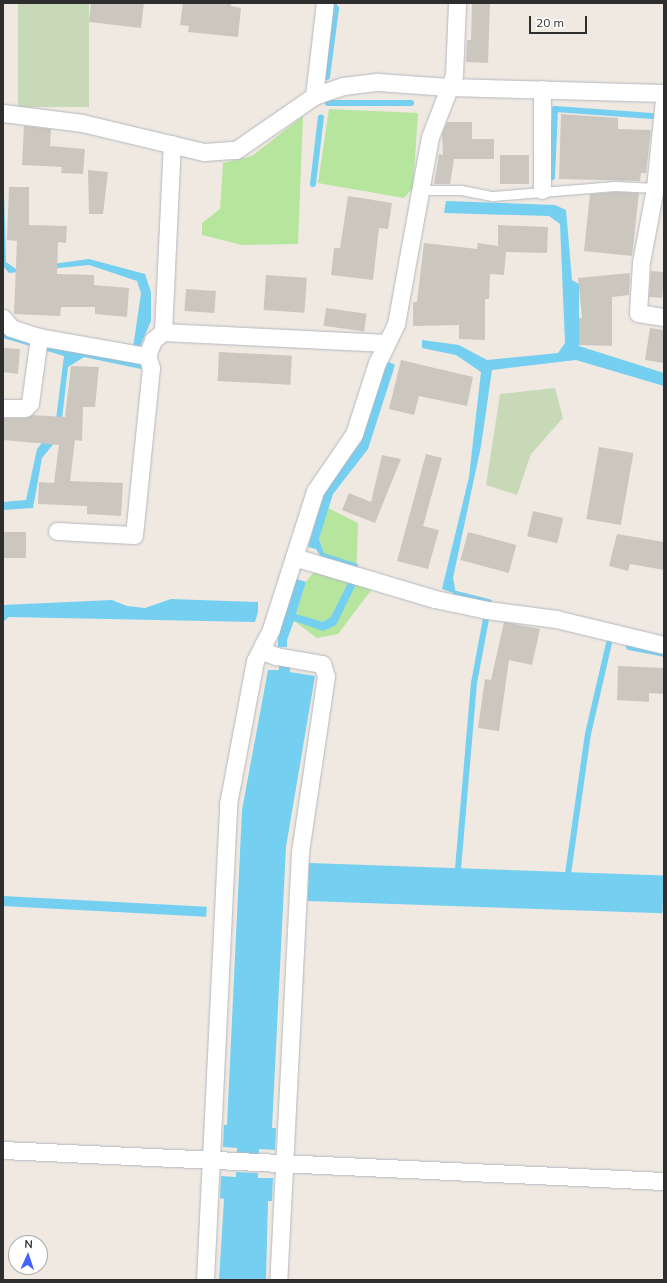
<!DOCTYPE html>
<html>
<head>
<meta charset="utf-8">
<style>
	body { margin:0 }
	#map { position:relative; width:667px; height:1283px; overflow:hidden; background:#efe9e1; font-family:Mulish,sans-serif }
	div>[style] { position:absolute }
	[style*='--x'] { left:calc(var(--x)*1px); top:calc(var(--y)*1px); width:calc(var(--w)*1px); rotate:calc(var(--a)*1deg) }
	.green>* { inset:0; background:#b6e59e }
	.cemetery>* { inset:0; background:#c8d9b8; transform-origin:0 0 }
	.water>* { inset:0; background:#75cff0; transform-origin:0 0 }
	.stream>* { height:6px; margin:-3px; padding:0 3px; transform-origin:3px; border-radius:3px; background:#75cff0 }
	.building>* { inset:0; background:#cbc7bf; transform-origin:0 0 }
	.roads { filter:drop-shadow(0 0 1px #b4b7c1) drop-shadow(0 0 1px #b4b7c1) }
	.lane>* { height:9px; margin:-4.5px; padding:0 4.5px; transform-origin:4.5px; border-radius:4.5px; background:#fff }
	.street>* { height:17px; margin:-8.5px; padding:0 8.5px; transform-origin:8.5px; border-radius:8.5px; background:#fff }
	span { translate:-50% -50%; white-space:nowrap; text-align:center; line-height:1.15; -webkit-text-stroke:3px #fff; paint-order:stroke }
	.frame { position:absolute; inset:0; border:4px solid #2e2e2e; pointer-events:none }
	.north { position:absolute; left:8px; top:1235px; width:40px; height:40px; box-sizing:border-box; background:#fff; border:1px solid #ababab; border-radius:50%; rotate:3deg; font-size:11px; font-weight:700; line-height:16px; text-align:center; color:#2e2e2e }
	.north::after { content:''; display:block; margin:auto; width:14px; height:18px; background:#4264fb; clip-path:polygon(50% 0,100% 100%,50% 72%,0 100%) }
	.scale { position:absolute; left:529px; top:16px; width:58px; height:18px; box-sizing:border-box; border:2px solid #2e2e2e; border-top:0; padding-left:5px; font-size:12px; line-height:14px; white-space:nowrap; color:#2e2e2e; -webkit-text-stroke:3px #fff; paint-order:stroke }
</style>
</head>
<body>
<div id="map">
	<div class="green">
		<div style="clip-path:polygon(329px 109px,418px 113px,413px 188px,404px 198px,318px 183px)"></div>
		<div style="clip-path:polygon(303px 116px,298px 244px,242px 245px,202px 235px,202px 223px,220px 209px,223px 163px,252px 156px)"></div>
		<div style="clip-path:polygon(328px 508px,358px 523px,356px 583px,372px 589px,338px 634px,317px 638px,294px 621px,306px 582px,323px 560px,324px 553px,319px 539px)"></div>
	</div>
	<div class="cemetery">
		<div style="left:18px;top:3px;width:71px;height:104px"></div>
		<div style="clip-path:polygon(555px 388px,563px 418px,531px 454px,517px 495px,486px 485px,500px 394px)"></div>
	</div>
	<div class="water">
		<div style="clip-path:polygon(3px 155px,6px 262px,16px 269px,89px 259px,145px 274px,151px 292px,151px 321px,139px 349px,133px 348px,141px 293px,137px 281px,89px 265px,9px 273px,3px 266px)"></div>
		<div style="clip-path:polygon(446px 201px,555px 205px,566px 210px,572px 280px,579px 284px,579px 346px,664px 373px,664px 386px,576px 360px,492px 370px,481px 446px,453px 578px,456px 594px,442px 589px,469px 477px,481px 372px,456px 355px,422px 348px,422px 340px,459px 345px,487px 360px,558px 353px,565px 343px,560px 224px,549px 216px,444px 213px)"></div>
		<div style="clip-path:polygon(3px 328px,142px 363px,141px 369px,84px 357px,68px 367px,60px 436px,42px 458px,33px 508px,3px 510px,3px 502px,26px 500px,37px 449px,55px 427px,64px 356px,3px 338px)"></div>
		<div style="clip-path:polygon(387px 361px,395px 365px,368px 449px,333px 494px,319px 539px,324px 553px,358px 564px,357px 571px,323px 560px,316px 549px,308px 547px,325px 490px,361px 442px)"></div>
		<div style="clip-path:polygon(296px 579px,306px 582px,296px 614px,323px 622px,331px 617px,349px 581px,356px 584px,336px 625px,323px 631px,294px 621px,287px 640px,287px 647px,278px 647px,278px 637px)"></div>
		<div style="clip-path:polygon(171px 599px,258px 602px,258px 612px,255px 622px,9px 617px,3px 622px,3px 605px,112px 600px,127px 606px,145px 608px)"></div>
		<div style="clip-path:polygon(279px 665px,290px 667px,290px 672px,315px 676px,286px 847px,272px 1128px,276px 1128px,275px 1150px,259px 1149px,259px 1155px,237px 1154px,237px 1148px,223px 1147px,224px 1125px,227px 1125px,242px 810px,268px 670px,279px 670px)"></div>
		<div style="left:309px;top:863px;width:355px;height:38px;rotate:2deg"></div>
		<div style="left:3px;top:896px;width:204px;height:10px;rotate:3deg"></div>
		<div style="clip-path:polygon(236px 1172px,258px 1173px,258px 1178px,273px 1178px,272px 1201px,268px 1201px,266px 1280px,219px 1280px,224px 1199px,220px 1198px,221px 1176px,236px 1177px)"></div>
	</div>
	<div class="stream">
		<div style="--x:327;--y:77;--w:69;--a:-82.5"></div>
		<div style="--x:336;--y:9;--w:6;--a:-121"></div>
		<div style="--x:328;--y:103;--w:83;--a:0"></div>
		<div style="--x:552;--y:177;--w:68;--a:-87.5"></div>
		<div style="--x:555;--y:109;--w:97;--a:4.1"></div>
		<div style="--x:313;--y:184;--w:67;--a:-83.2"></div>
		<div style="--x:456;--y:594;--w:34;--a:14"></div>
		<div style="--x:629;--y:647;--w:36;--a:11"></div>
		<div style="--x:458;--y:869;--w:187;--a:-85.1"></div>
		<div style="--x:474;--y:683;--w:65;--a:-79.4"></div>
		<div style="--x:568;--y:874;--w:141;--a:-81.9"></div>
		<div style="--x:588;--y:734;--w:93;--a:-77"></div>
	</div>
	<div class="building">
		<div style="clip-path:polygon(91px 3px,144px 3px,141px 28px,89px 22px)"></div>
		<div style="clip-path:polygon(183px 3px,231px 3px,231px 6px,241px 8px,238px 37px,188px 32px,189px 26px,180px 25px)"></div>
		<div style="clip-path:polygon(472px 3px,490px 3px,488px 63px,466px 62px,467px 40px,471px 40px)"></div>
		<div style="clip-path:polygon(561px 114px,618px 118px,618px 129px,651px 130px,646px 173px,641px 173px,640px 181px,559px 179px)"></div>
		<div style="clip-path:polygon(447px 122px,472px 122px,472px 139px,494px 139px,494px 159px,454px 159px,450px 184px,434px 184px,439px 154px,443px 155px,442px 134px)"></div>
		<div style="clip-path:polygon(24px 126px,51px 129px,50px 146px,85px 149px,83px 174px,61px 173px,62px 167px,22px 165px)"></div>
		<div style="left:500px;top:155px;width:29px;height:29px"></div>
		<div style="clip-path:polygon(88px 170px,108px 172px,103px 214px,89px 214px)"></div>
		<div style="clip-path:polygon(9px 187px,29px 187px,29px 225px,67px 226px,66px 243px,58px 242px,57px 274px,94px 275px,94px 285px,129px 288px,127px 317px,95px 314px,95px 307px,61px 307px,60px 316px,14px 314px,17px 241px,7px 240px)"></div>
		<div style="clip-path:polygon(615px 192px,639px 193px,632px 256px,584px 251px,590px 194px)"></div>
		<div style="clip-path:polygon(348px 196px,392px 203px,388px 229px,379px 228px,373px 280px,331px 275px,334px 248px,340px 248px)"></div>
		<div style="clip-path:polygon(498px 225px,548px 227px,547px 253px,506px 252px,504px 275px,490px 274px,489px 299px,485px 299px,485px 340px,459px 339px,459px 325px,413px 326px,413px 302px,417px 302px,424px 243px,477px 249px,478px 243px,498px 246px)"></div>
		<div style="left:651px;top:271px;width:13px;height:26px;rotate:4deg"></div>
		<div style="clip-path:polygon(630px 273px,629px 295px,612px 297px,612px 346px,579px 345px,579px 318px,582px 318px,578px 278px)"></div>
		<div style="left:266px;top:275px;width:41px;height:35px;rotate:4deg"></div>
		<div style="left:186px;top:289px;width:30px;height:22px;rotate:4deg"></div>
		<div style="left:326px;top:308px;width:41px;height:18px;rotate:8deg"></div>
		<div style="clip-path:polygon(650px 328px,664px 330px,664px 363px,645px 360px)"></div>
		<div style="clip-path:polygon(3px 348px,20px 349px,18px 374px,3px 372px)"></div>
		<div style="left:219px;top:352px;width:73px;height:29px;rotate:3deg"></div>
		<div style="clip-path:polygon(401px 360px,473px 377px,467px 406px,419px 396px,414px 415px,389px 409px)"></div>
		<div style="clip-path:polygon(71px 366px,99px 367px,95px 407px,83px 407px,82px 441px,75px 440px,70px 481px,123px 483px,121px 516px,87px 514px,87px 506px,38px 504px,39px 482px,54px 483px,59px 445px,3px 440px,3px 418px,25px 418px,32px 415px,65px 417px)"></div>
		<div style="left:599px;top:447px;width:35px;height:73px;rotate:10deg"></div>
		<div style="clip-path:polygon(426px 454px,442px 458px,423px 526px,439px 530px,428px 569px,397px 561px)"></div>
		<div style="clip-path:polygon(382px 455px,401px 459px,375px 523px,342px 510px,349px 493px,371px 502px)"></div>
		<div style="left:533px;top:511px;width:31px;height:26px;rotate:13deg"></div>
		<div style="left:3px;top:532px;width:23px;height:26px"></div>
		<div style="left:468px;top:532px;width:50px;height:29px;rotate:15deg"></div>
		<div style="clip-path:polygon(617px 534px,664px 542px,664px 570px,630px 564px,628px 571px,609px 566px)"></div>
		<div style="clip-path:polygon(504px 622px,540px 629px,532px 665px,509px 660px,499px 731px,478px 728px,485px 679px,491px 680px)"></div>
		<div style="clip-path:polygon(618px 666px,664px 668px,664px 694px,649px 693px,649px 702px,617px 700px)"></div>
	</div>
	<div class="roads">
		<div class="lane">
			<div style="--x:421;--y:190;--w:40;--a:0"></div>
			<div style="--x:461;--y:190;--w:33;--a:11"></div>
			<div style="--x:493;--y:196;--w:122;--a:-4.7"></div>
			<div style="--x:615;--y:186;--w:40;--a:2.9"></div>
		</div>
		<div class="street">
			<div style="--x:542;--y:89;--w:101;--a:90"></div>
			<div style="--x:314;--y:96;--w:94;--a:-83.3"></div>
			<div style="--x:664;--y:99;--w:89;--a:95.8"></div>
			<div style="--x:655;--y:188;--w:75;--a:100.7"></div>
			<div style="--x:641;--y:262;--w:51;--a:93.4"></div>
			<div style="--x:638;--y:313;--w:26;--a:9"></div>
			<div style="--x:3;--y:113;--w:80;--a:7.2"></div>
			<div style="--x:82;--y:123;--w:125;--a:13.4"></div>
			<div style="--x:204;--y:152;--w:32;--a:-4"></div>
			<div style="--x:236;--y:150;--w:95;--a:-34.7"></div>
			<div style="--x:314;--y:96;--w:31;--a:-19"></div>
			<div style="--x:343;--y:86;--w:35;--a:-7"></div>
			<div style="--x:378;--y:82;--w:70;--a:4.1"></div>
			<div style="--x:448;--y:87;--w:216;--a:1.6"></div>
			<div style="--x:3;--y:318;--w:13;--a:51"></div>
			<div style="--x:11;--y:328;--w:29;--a:18"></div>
			<div style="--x:39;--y:337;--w:110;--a:10"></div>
			<div style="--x:147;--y:356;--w:17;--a:-69"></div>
			<div style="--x:153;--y:340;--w:13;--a:-39"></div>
			<div style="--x:163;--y:332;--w:224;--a:2.8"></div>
			<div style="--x:163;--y:332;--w:188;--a:-87.3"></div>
			<div style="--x:3;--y:408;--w:22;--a:0"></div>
			<div style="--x:25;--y:408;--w:7;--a:-45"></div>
			<div style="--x:30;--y:403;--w:67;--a:-82.2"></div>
			<div style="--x:57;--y:531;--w:77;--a:3"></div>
			<div style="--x:134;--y:535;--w:168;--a:-84.2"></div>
			<div style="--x:151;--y:368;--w:13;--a:-108"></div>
			<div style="--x:294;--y:557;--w:147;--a:16.6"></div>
			<div style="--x:435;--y:599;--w:53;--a:11.9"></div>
			<div style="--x:487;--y:610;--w:70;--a:7.4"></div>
			<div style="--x:556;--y:619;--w:111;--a:13.5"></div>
			<div style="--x:263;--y:645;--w:9;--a:58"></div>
			<div style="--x:268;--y:653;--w:9;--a:21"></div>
			<div style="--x:276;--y:656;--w:47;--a:9.9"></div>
			<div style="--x:322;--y:664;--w:13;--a:72"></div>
			<div style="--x:326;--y:676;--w:178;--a:98.4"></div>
			<div style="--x:300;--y:852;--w:429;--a:92.9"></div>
			<div style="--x:3;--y:1150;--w:662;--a:2.69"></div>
			<div style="--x:205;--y:1280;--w:477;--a:-87.2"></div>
			<div style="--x:228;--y:804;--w:146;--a:-79.3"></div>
			<div style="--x:255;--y:661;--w:36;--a:-63"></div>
			<div style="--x:271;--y:629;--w:145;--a:-72.3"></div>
			<div style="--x:315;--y:491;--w:69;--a:-55.6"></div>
			<div style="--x:354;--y:434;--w:75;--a:-72.1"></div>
			<div style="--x:377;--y:363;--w:43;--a:-64"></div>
			<div style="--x:396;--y:324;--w:190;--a:-79.7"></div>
			<div style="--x:430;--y:137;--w:66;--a:-68.8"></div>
			<div style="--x:454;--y:75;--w:72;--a:-87.6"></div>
		</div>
	</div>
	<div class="frame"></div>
	<div class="north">N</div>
	<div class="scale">20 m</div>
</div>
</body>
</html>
